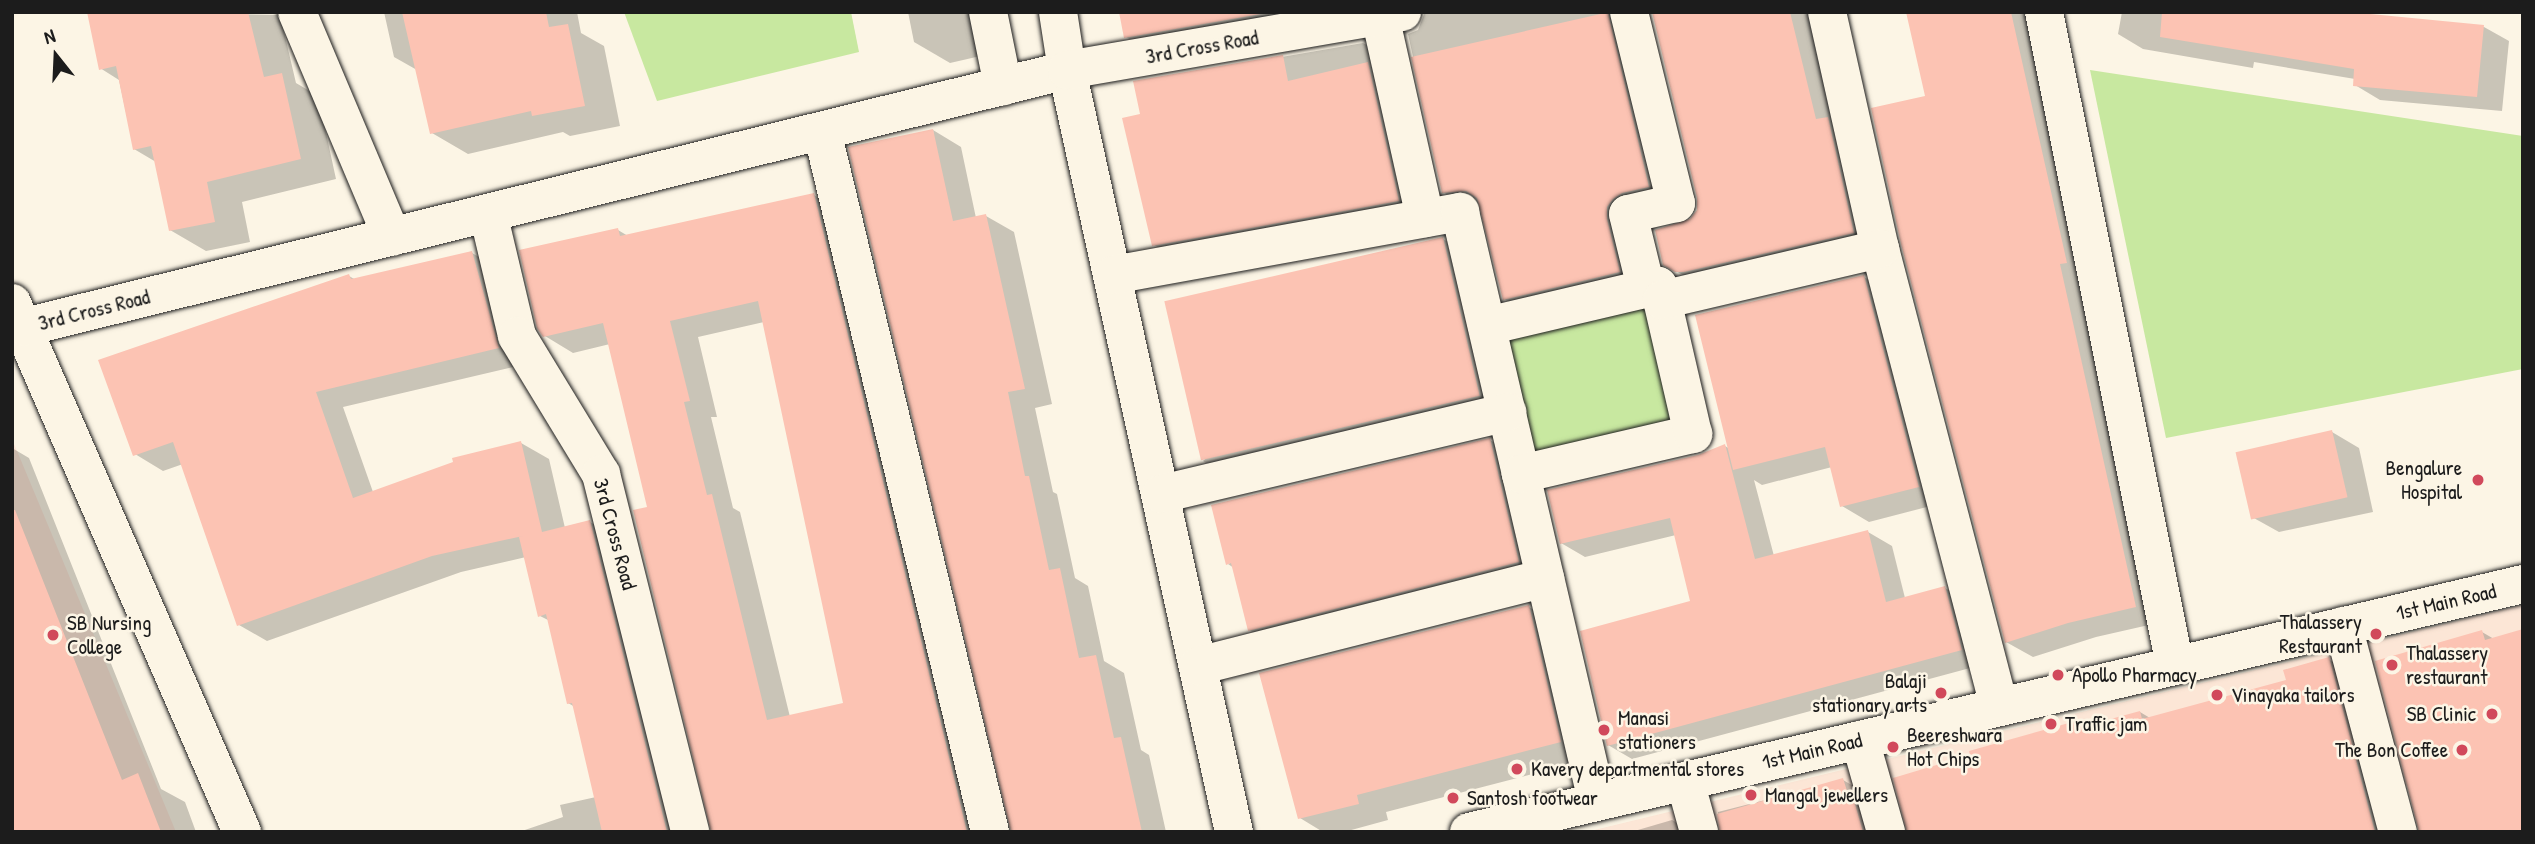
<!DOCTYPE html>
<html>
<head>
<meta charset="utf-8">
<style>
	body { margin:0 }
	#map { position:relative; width:2535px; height:844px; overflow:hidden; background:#fcf5e5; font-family:"Patrick Hand",sans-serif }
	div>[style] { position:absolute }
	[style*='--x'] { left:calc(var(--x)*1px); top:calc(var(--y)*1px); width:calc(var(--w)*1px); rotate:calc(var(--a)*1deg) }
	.built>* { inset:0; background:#fce6d6 }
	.green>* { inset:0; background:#c8e8a0; transform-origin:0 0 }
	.shadow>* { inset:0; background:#0003 }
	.building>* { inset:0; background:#fcc3b3; transform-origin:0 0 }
	.roads { filter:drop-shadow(0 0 2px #1c1c1c) drop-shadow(0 0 2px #1c1c1c) }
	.minor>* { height:38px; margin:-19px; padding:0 19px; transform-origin:19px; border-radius:19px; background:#fcf5e5 }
	.tertiary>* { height:38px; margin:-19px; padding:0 19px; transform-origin:19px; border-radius:19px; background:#fcf5e5 }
	.dots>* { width:19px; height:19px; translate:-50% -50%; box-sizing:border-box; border:4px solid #fcf5e5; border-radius:50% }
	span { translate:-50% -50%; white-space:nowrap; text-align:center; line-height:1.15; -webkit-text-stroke:5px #fcf5e5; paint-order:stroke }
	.street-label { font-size:21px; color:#1c1c1c }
	.poi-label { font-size:21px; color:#1c1c1c }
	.right { translate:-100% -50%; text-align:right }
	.left { translate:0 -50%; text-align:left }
	.frame { position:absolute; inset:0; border:14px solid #1c1c1c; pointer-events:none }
	.north { position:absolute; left:21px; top:21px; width:70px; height:70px; -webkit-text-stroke:5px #fcf5e5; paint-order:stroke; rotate:342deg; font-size:19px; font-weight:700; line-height:28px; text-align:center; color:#1c1c1c }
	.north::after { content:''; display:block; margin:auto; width:24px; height:32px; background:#1c1c1c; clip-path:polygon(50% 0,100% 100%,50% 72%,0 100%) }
</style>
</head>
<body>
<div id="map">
	<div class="built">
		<div style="clip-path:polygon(12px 439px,176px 832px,12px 832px)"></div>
		<div style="clip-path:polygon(2523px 605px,2523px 779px,2514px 754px,2401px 787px,2371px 758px,2120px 831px,1586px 832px)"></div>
	</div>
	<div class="green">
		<div style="clip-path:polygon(624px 12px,851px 12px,859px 52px,657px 101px)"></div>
		<div style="clip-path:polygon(2090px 70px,2523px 136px,2523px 369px,2166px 438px)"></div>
		<div style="left:1650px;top:293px;width:135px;height:157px;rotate:76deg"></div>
	</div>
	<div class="shadow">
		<div style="clip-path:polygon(89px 12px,280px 15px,296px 83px,318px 96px,336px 179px,242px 202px,250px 242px,206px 251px,170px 230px,156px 162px,134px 149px,119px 80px,100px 68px)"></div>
		<div style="clip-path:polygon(384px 12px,577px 12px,581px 33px,604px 46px,620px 126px,570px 136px,563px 132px,468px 154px,432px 133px,417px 70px,394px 57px)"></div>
		<div style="clip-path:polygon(908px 12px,990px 12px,998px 52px,950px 63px,914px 42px)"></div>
		<div style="clip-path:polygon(1121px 12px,1372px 12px,1150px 51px,1126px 37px)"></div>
		<div style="clip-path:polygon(1425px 12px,1637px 12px,1673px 200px,1647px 206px,1643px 286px,1529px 313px,1504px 299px,1480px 205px,1468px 206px,1443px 192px,1408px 34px,1418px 30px)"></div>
		<div style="clip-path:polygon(1653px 12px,1810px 12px,1877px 246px,1700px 285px,1676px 271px,1692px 221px,1698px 210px,1699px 198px)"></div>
		<div style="clip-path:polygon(1908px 12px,2027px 12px,2162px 622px,2096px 637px,2033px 657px,2006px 642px,1928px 97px)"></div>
		<div style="clip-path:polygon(2122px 12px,2310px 12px,2484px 27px,2509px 41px,2502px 111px,2380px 100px,2355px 85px,2355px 79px,2254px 62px,2253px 68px,2143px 49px,2118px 34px)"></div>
		<div style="clip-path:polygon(1363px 43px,1386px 56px,1421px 214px,1177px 258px,1154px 245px,1142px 116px,1135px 82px)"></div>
		<div style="clip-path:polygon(933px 130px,961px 147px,976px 218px,986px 216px,1014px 232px,1052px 404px,1035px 408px,1053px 492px,1057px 494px,1075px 578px,1088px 586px,1104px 661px,1124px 673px,1141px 750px,1149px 755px,1166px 832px,1013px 832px)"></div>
		<div style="clip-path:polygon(evenodd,814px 195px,842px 212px,991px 832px,713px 832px,649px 508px,610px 344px,573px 353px,545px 336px,618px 230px,628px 236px,814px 195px,764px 322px,845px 704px,790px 717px,740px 512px,733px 508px,711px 417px,717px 417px,698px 337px,764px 322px)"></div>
		<div style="clip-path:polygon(1443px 239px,1470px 255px,1505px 411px,1230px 477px,1203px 461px)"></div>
		<div style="clip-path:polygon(472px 253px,500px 269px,526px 364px,343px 407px,373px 492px,521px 443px,549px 459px,565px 528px,590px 522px,618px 538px,691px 832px,519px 832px,563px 817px,560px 805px,596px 797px,575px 707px,568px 703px,550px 621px,540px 616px,526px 557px,461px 572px,267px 641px,239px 625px,183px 464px,163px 471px,135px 454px,349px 276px,356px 280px)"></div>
		<div style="clip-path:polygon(1864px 277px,1891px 293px,1946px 502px,1869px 522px,1842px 506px,1832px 467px,1762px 485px,1754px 480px,1774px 556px,1868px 532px,1892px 546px,1905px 598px,1945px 588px,1969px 602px,1985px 664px,1632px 759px,1608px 745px,1692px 602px,1676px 535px,1585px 557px,1561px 543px,1698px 457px,1725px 446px,1730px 449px)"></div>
		<div style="clip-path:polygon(2332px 432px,2359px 448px,2373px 512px,2279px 532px,2252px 517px)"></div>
		<div style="clip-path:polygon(1490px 440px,1517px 456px,1545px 577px,1276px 645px,1249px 630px,1234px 568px,1228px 564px)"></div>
		<div style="clip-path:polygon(12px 448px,29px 458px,161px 789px,185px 802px,196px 832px,12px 832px)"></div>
		<div style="clip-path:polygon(1529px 607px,1558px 624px,1590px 759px,1386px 812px,1388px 820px,1344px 832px,1323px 832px,1300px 818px)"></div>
		<div style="clip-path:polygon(2482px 632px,2494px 639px,2523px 832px)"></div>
		<div style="clip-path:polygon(2328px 659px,2354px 674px,2396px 832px,1908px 832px,2083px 721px,2091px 726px,2140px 712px,2150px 718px,2288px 681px)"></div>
		<div style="clip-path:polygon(1843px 780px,1869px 795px,1885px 832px,1721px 832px,1718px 812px)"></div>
		<div style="clip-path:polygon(1672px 820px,1693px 832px,1631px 832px)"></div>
	</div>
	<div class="building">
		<div style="clip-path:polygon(87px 12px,248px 12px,264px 77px,282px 73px,301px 159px,207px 182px,215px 222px,169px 231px,151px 146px,133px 150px,116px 66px,99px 70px)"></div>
		<div style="clip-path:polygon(402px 12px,546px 12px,549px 27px,568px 24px,585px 106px,532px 116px,531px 111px,430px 134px)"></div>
		<div style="clip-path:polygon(1119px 12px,1272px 12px,1124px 38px)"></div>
		<div style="clip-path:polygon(1652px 12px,1790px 12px,1816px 119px,1828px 117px,1854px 233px,1684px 272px,1675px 272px,1663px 265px,1655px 230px,1690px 219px,1697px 210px,1697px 198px)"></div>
		<div style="clip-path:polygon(1906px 12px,2011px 12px,2067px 263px,2060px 264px,2136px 607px,2068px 623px,2005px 643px,1901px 244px,1871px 108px,1925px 96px)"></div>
		<div style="clip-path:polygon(2162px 12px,2350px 12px,2484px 25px,2477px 97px,2353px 86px,2354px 69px,2160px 37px)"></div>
		<div style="clip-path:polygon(1605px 13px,1608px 13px,1649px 187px,1622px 193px,1613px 199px,1607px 207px,1607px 219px,1620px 272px,1503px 300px,1477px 198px,1466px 191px,1442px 193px,1411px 57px)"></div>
		<div style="clip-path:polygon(1283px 55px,1288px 81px,1368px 62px,1399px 201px,1152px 246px,1122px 118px,1140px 114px,1133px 81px)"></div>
		<div style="clip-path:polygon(933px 129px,953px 221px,986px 214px,1025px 389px,1008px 392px,1025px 476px,1029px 476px,1049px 570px,1060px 568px,1079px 658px,1096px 655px,1114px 738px,1121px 737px,1142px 832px,1011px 832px,848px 147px)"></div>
		<div style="clip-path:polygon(evenodd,814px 193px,967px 832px,711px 832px,633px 510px,647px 507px,603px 323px,543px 337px,537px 328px,519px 250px,618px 228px,620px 236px,814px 193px,758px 301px,843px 703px,767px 720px,712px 494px,707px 495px,684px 402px,690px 401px,670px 321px,758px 301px)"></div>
		<div style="left:1443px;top:237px;width:163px;height:286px;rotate:77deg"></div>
		<div style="clip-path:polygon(472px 251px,499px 348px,316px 392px,353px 498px,453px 462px,452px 458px,521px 441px,542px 532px,590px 520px,667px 832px,602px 832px,572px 703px,567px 704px,546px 614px,538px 617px,519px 537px,523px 536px,432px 556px,237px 626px,173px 442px,133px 456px,98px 360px,349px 274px,351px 279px)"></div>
		<div style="clip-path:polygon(1864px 275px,1919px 487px,1840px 507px,1825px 447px,1733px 470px,1695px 315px)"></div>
		<div style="left:2332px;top:430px;width:69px;height:99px;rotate:77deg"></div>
		<div style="clip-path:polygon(1490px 438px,1519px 562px,1248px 631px,1231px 563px,1226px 565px,1211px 505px)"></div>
		<div style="clip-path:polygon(1725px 444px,1755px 559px,1868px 530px,1886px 602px,1945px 586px,1962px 650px,1607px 746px,1580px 631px,1690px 601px,1670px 518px,1560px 544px,1547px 490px,1698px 455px)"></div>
		<div style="clip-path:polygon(12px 510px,15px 510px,122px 780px,138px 773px,161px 832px,12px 832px)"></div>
		<div style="clip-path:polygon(1529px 605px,1561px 742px,1357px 795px,1359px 804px,1298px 819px,1259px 673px)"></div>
		<div style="clip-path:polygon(2523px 629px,2523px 832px,2419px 832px,2375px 661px,2482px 630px,2485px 640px)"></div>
		<div style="clip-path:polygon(2329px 657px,2375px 832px,1907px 832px,1893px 778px,1970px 755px,1969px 751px,2083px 719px,2085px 726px,2140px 711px,2142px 719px,2286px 680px,2283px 670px)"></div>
		<div style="clip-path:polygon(1843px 778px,1847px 791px,1851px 790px,1863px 832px,1720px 832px,1717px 814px)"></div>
	</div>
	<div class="roads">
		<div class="minor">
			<div style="--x:297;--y:12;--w:244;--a:67.1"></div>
			<div style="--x:988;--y:12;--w:76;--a:78.5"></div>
			<div style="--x:1058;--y:12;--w:59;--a:81.2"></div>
			<div style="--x:1067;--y:70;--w:780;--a:77.64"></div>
			<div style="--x:1629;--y:12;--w:197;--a:76.2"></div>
			<div style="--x:1676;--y:203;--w:49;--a:167.1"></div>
			<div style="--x:1628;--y:214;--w:76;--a:76.3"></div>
			<div style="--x:1827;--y:12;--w:243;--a:77.4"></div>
			<div style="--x:1880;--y:249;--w:473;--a:75.4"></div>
			<div style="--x:2044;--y:12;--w:667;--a:78.67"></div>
			<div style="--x:1380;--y:16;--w:207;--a:77.4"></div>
			<div style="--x:822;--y:131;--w:721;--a:76.52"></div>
			<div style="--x:488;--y:213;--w:126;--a:76.7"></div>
			<div style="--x:517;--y:336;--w:162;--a:58.7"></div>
			<div style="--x:601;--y:474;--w:369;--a:76"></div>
			<div style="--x:1113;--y:275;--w:353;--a:-10.3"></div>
			<div style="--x:1460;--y:212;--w:269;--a:76.9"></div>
			<div style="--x:12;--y:303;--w:577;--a:66.5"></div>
			<div style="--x:1487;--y:326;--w:176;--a:-13.2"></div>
			<div style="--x:1658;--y:286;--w:14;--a:73"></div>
			<div style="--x:25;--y:327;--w:1073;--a:-13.85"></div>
			<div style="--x:1067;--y:70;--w:340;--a:-9.8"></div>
			<div style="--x:1161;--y:494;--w:356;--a:-13.3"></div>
			<div style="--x:2343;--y:626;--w:213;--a:75.1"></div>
			<div style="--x:1198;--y:666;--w:358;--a:-14.2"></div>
			<div style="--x:1860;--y:740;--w:96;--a:74.2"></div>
			<div style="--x:1685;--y:781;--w:53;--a:74.6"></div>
			<div style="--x:1597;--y:801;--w:336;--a:-103.1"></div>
			<div style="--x:1521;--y:474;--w:177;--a:-13.1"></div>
			<div style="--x:1693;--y:434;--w:138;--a:-103"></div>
			<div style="--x:1662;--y:300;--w:224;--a:-13.2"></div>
		</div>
		<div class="tertiary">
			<div style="--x:1469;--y:832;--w:1083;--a:-13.24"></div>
		</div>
	</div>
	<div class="dots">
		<div style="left:2478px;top:480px;background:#d1495b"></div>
		<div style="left:2376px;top:634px;background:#d1495b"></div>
		<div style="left:53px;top:635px;background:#d1495b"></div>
		<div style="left:2392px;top:665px;background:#d1495b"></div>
		<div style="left:2058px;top:675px;background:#d1495b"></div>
		<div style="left:1941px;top:693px;background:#d1495b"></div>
		<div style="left:2217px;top:695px;background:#d1495b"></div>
		<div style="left:2492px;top:714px;background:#d1495b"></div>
		<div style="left:2051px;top:724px;background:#d1495b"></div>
		<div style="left:1604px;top:730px;background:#d1495b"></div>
		<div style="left:1893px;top:747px;background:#d1495b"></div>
		<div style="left:2462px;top:750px;background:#d1495b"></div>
		<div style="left:1517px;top:769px;background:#d1495b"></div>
		<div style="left:1751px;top:795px;background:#d1495b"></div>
		<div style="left:1453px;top:798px;background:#d1495b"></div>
	</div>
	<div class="street-label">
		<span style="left:1202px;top:47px;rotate:-10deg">3rd Cross Road</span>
		<span style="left:94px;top:310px;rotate:-14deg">3rd Cross Road</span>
		<span style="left:615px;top:534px;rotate:75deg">3rd Cross Road</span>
		<span style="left:2446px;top:602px;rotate:-13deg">1st Main Road</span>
		<span style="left:1812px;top:751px;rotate:-13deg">1st Main Road</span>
	</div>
	<div class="poi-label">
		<span class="right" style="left:2462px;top:480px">Bengalure<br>Hospital</span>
		<span class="right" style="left:2362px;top:634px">Thalassery<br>Restaurant</span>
		<span class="left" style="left:67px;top:635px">SB Nursing<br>College</span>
		<span class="left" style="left:2406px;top:665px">Thalassery<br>restaurant</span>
		<span class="left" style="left:2072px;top:675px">Apollo Pharmacy</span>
		<span class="right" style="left:1927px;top:693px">Balaji<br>stationary arts</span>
		<span class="left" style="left:2231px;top:695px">Vinayaka tailors</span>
		<span class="right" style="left:2476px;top:714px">SB Clinic</span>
		<span class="left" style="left:1618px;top:730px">Manasi<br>stationers</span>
		<span class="left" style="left:2065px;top:724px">Traffic jam</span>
		<span class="left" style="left:1907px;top:747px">Beereshwara<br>Hot Chips</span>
		<span class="right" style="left:2448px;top:750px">The Bon Coffee</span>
		<span class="left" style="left:1531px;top:769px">Kavery departmental stores</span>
		<span class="left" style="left:1765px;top:795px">Mangal jewellers</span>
		<span class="left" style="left:1467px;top:798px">Santosh footwear</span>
	</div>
	<div class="frame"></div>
	<div class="north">N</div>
</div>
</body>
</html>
